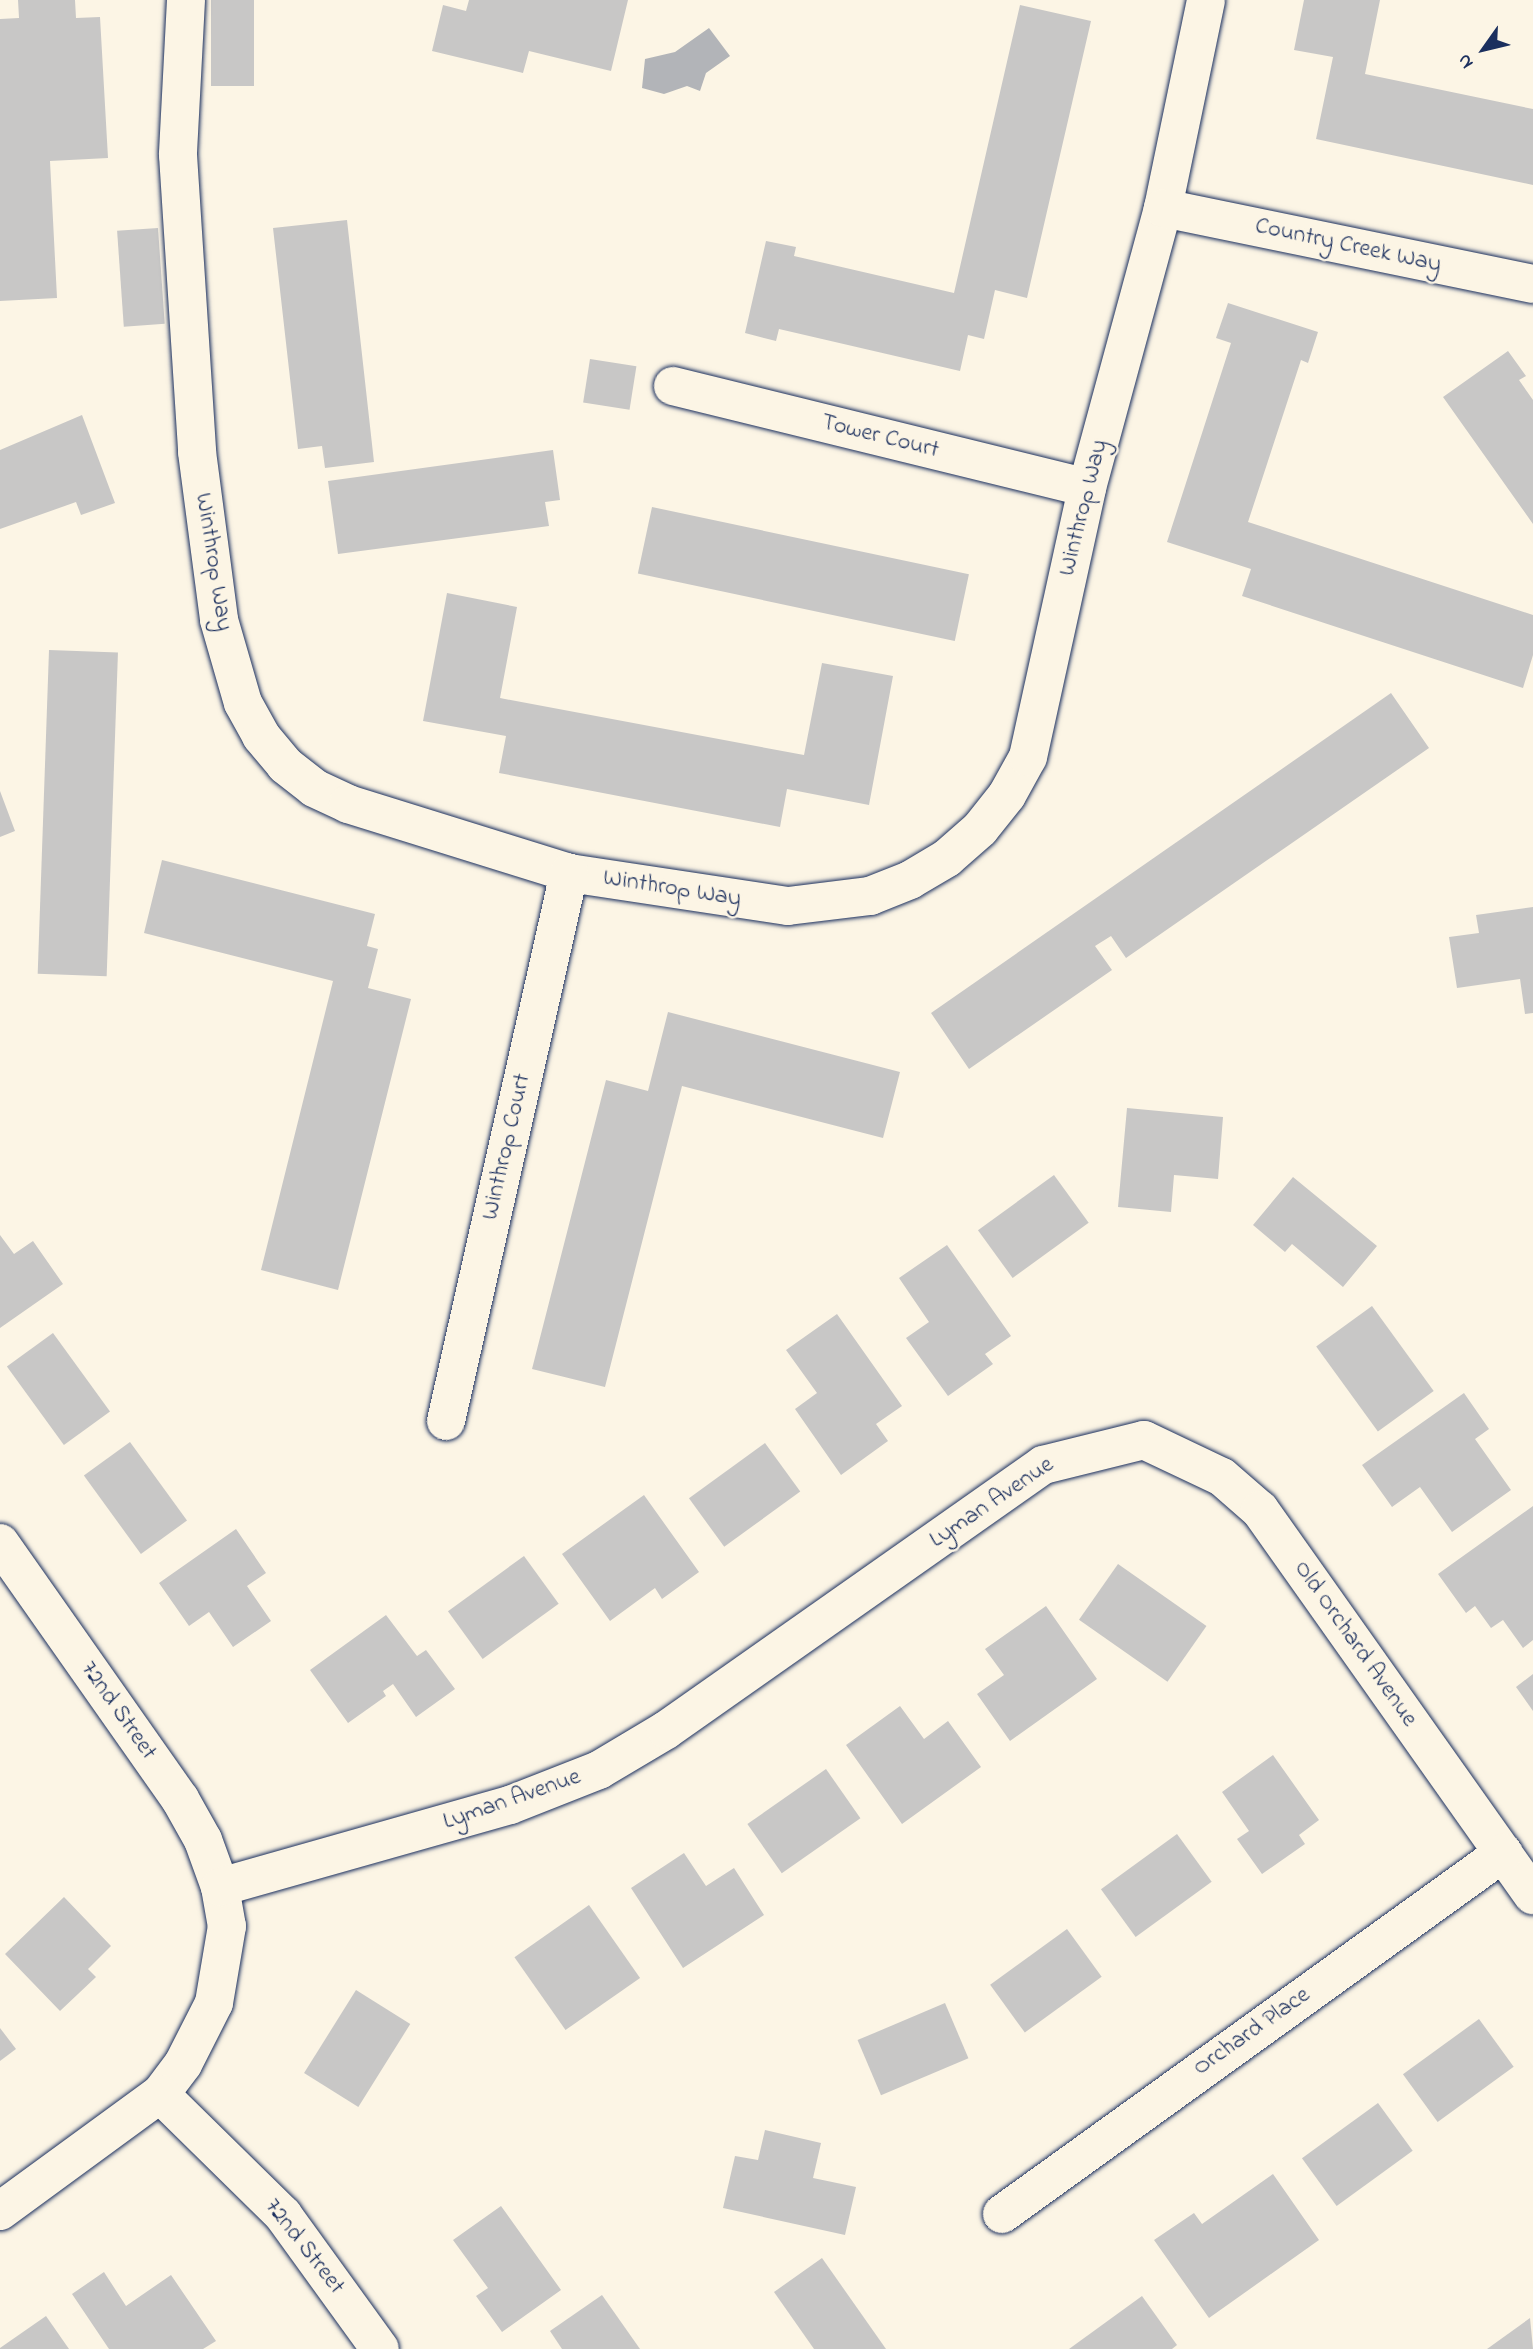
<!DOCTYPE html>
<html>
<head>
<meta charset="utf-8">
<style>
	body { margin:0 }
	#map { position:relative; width:1533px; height:2349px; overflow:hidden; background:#fcf5e5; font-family:"Indie Flower",sans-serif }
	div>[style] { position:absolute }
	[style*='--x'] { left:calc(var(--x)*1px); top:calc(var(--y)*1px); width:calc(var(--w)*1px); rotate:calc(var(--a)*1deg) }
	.water>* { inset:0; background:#b2b4b8 }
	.building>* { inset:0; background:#c8c7c6; transform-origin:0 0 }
	.roads { filter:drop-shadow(0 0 2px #1b2f5e) drop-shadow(0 0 2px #1b2f5e) }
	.street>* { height:38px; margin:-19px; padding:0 19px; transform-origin:19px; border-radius:19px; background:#fcf5e5 }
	span { translate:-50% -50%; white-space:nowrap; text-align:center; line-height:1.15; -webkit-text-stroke:5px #fcf5e5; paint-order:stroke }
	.street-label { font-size:24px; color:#1b2f5e }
	.north { position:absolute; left:1449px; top:14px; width:70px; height:70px; -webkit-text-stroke:5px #fcf5e5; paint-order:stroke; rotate:236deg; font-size:19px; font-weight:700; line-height:28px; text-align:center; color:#1b2f5e }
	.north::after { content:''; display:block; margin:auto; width:24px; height:32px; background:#1b2f5e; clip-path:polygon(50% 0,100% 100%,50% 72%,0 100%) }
</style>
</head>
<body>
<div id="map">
	<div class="water">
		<div style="clip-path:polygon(709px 28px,730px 56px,706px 73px,700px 91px,687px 86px,664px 94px,642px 88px,645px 59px,675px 52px)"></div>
	</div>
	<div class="building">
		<div style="clip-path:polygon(18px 0,75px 0,76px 18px,100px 17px,108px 158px,50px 161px,57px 298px,0 301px,0 19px,19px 18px)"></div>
		<div style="left:211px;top:0;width:43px;height:86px"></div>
		<div style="clip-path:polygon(469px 0,628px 0,611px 71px,529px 51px,523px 73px,432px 51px,443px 5px,466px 11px)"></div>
		<div style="clip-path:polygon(1304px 0,1380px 0,1365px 74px,1533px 109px,1533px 185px,1316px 139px,1333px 57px,1294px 50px)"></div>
		<div style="clip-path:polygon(1020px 5px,1091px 21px,1027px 298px,995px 290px,984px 339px,968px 335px,960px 371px,779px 329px,776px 341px,745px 333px,766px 241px,796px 247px,794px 256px,954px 293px)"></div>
		<div style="clip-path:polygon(347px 220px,374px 462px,325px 468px,322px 446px,298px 449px,273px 228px)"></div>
		<div style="left:158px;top:228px;width:96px;height:41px;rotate:86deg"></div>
		<div style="clip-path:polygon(1228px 303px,1318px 332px,1308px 363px,1301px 360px,1248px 522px,1533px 615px,1533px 655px,1523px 688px,1242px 596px,1251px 569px,1167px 542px,1231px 343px,1216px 338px)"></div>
		<div style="clip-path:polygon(1508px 351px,1526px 376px,1519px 380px,1533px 400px,1533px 524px,1443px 397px)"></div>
		<div style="left:590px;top:359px;width:47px;height:44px;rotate:9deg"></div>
		<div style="clip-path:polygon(82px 415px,115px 503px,81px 515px,76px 502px,0 529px,0 450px)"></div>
		<div style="clip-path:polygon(553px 450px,560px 500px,545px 502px,549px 526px,338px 554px,328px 481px)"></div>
		<div style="left:652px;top:507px;width:324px;height:68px;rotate:12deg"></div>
		<div style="clip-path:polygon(447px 593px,517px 607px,500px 698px,804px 755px,822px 663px,893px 676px,869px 805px,787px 789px,780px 827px,499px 773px,506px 736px,423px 721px)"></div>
		<div style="left:49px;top:650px;width:69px;height:324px;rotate:2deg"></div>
		<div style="clip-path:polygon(1391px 693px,1429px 748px,1126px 958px,1111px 936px,1095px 946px,1112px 970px,969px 1069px,931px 1013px)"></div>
		<div style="clip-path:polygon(0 791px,15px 831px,0 837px)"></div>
		<div style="clip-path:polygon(162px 860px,375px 914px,367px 946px,378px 949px,368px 988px,411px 999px,338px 1290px,261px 1270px,333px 981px,144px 933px)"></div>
		<div style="clip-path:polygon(1533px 907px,1533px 1013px,1525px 1014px,1520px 979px,1457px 988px,1449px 937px,1479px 933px,1476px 915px)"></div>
		<div style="clip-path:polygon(668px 1012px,900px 1072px,883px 1138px,682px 1086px,605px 1387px,532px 1369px,606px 1080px,648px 1091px)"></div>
		<div style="clip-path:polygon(1127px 1108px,1223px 1117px,1218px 1179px,1174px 1175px,1171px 1212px,1118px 1207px)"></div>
		<div style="left:1054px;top:1175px;width:59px;height:94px;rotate:54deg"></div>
		<div style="clip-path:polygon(1293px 1177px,1377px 1246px,1343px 1287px,1292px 1244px,1285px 1252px,1253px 1225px)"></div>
		<div style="clip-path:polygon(0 1235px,14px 1254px,33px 1241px,63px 1284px,0 1328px)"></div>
		<div style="clip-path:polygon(947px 1245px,1011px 1336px,985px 1354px,993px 1364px,948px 1396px,906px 1338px,929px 1322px,899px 1278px)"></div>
		<div style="left:1372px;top:1306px;width:105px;height:69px;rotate:54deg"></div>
		<div style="clip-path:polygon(837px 1314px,902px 1406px,876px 1424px,888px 1441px,841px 1475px,795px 1409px,817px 1393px,786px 1350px)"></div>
		<div style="left:53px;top:1333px;width:97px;height:57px;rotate:54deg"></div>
		<div style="clip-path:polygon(1464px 1393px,1489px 1429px,1475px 1439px,1511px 1490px,1452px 1532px,1420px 1487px,1392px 1507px,1362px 1465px)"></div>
		<div style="left:130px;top:1442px;width:97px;height:57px;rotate:54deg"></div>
		<div style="left:765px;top:1443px;width:60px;height:94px;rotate:54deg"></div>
		<div style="clip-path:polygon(644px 1495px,699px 1572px,662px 1599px,655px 1588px,610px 1621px,562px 1554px)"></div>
		<div style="clip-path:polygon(1533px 1506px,1533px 1640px,1523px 1648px,1503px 1620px,1491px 1628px,1475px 1606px,1466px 1613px,1438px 1574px)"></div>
		<div style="clip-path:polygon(236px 1529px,266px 1573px,247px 1586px,271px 1621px,233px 1647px,209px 1612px,189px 1626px,159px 1583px)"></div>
		<div style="left:524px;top:1556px;width:59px;height:94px;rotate:54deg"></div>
		<div style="left:1118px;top:1564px;width:108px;height:68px;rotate:35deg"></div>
		<div style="clip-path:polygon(1046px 1606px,1097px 1679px,1010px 1741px,977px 1694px,1004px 1675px,985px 1649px)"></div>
		<div style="clip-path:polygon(386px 1615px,417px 1656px,426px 1650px,455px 1689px,416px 1717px,393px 1684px,383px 1691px,386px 1696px,348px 1723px,310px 1670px)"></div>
		<div style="clip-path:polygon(1533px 1674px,1533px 1711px,1516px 1687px)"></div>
		<div style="clip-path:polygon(900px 1706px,924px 1739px,948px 1721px,981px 1767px,902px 1824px,846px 1745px)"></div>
		<div style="clip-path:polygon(1273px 1755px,1319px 1820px,1299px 1835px,1305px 1844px,1262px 1874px,1237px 1839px,1249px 1831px,1222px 1792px)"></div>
		<div style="left:826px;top:1769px;width:60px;height:96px;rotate:55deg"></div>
		<div style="left:1177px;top:1834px;width:59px;height:94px;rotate:54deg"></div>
		<div style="clip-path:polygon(684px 1853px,706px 1886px,734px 1868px,764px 1915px,683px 1968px,631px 1888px)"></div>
		<div style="clip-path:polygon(64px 1897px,111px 1946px,88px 1969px,96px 1977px,60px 2011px,5px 1954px)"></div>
		<div style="left:589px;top:1905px;width:89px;height:91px;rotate:55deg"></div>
		<div style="left:1067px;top:1929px;width:59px;height:95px;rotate:54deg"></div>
		<div style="left:356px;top:1990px;width:64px;height:98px;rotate:32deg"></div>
		<div style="left:945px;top:2003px;width:60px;height:95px;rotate:67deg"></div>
		<div style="left:1479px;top:2019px;width:59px;height:94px;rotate:54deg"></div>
		<div style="clip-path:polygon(0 2028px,16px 2049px,0 2061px)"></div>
		<div style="left:1378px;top:2103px;width:59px;height:94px;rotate:54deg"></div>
		<div style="clip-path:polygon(765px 2130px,821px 2143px,813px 2178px,856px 2187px,845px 2235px,723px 2208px,735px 2156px,758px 2160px)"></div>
		<div style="clip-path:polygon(1273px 2174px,1319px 2240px,1209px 2318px,1154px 2240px,1194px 2213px,1202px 2224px)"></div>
		<div style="clip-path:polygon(501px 2206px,561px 2290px,502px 2332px,476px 2296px,488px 2288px,453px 2240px)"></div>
		<div style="clip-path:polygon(822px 2258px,886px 2349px,814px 2349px,774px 2292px)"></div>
		<div style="clip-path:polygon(104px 2272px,126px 2306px,171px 2275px,216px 2341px,203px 2349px,109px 2349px,72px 2294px)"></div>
		<div style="clip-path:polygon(602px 2295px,640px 2349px,562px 2349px,550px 2331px)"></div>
		<div style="clip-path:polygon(1142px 2296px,1177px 2345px,1172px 2349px,1069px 2349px)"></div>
		<div style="clip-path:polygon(46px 2316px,69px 2349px,0 2349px,0 2348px)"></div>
		<div style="clip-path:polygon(1530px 2318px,1533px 2349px,1487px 2349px)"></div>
	</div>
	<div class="roads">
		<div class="street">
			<div style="--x:186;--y:0;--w:155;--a:93"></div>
			<div style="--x:178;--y:155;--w:298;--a:86.3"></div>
			<div style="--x:197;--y:452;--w:169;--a:82.5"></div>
			<div style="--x:219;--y:620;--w:86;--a:73.9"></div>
			<div style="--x:243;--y:703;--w:38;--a:61"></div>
			<div style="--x:261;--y:736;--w:38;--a:50"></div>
			<div style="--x:285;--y:765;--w:37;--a:38"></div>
			<div style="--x:314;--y:788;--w:38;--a:25"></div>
			<div style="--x:348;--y:804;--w:232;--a:17.3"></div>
			<div style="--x:569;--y:873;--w:221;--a:8.6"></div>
			<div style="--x:788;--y:906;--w:83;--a:-7"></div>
			<div style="--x:870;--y:896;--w:43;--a:-21.8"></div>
			<div style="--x:910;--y:880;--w:43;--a:-30.7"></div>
			<div style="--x:947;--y:858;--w:44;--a:-41.3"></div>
			<div style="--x:980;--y:829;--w:43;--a:-51.5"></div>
			<div style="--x:1007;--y:795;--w:43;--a:-61.1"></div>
			<div style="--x:1028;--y:757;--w:275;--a:-77.6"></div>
			<div style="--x:1087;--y:488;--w:290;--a:-74.8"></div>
			<div style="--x:1163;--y:208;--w:212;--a:-78.3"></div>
			<div style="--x:1163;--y:208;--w:378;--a:11.6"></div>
			<div style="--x:673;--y:386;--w:426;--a:13.8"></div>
			<div style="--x:446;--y:1421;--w:562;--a:-77.35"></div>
			<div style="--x:0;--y:1543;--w:313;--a:54.9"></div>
			<div style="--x:180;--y:1799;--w:47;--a:60.7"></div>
			<div style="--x:203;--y:1840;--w:50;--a:70.1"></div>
			<div style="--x:220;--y:1887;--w:40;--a:80"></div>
			<div style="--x:227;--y:1926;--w:78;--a:99.6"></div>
			<div style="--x:214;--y:2003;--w:68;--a:116.9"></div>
			<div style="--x:183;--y:2064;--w:38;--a:127"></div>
			<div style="--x:160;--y:2094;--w:198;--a:143.8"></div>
			<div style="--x:220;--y:1887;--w:301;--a:-15.8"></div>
			<div style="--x:510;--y:1805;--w:96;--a:-21.5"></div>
			<div style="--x:599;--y:1770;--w:78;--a:-30.8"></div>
			<div style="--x:666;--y:1730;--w:461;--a:-35.1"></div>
			<div style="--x:1043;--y:1465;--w:104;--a:-13.9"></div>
			<div style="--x:1144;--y:1440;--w:86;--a:25.4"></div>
			<div style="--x:1222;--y:1477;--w:50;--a:41"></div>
			<div style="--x:1260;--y:1510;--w:472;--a:54.7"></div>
			<div style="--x:160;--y:2094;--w:173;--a:44.5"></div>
			<div style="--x:283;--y:2215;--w:165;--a:54.1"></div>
			<div style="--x:1002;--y:2214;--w:618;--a:-35.77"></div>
		</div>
	</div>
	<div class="street-label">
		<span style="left:1348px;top:246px;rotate:12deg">Country Creek Way</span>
		<span style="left:880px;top:437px;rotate:14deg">Tower Court</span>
		<span style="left:1084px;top:508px;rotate:-76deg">Winthrop Way</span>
		<span style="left:213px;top:562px;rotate:81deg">Winthrop Way</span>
		<span style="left:672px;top:889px;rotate:9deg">Winthrop Way</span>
		<span style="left:507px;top:1147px;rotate:-77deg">Winthrop Court</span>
		<span style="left:992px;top:1503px;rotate:-34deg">Lyman Avenue</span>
		<span style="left:1355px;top:1644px;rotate:55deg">Old Orchard Avenue</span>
		<span style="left:118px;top:1711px;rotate:55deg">72nd Street</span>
		<span style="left:512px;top:1800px;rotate:-19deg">Lyman Avenue</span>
		<span style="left:1252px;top:2032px;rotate:-35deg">Orchard Place</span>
		<span style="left:304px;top:2247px;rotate:52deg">72nd Street</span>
	</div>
	<div class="north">N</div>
</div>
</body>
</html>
